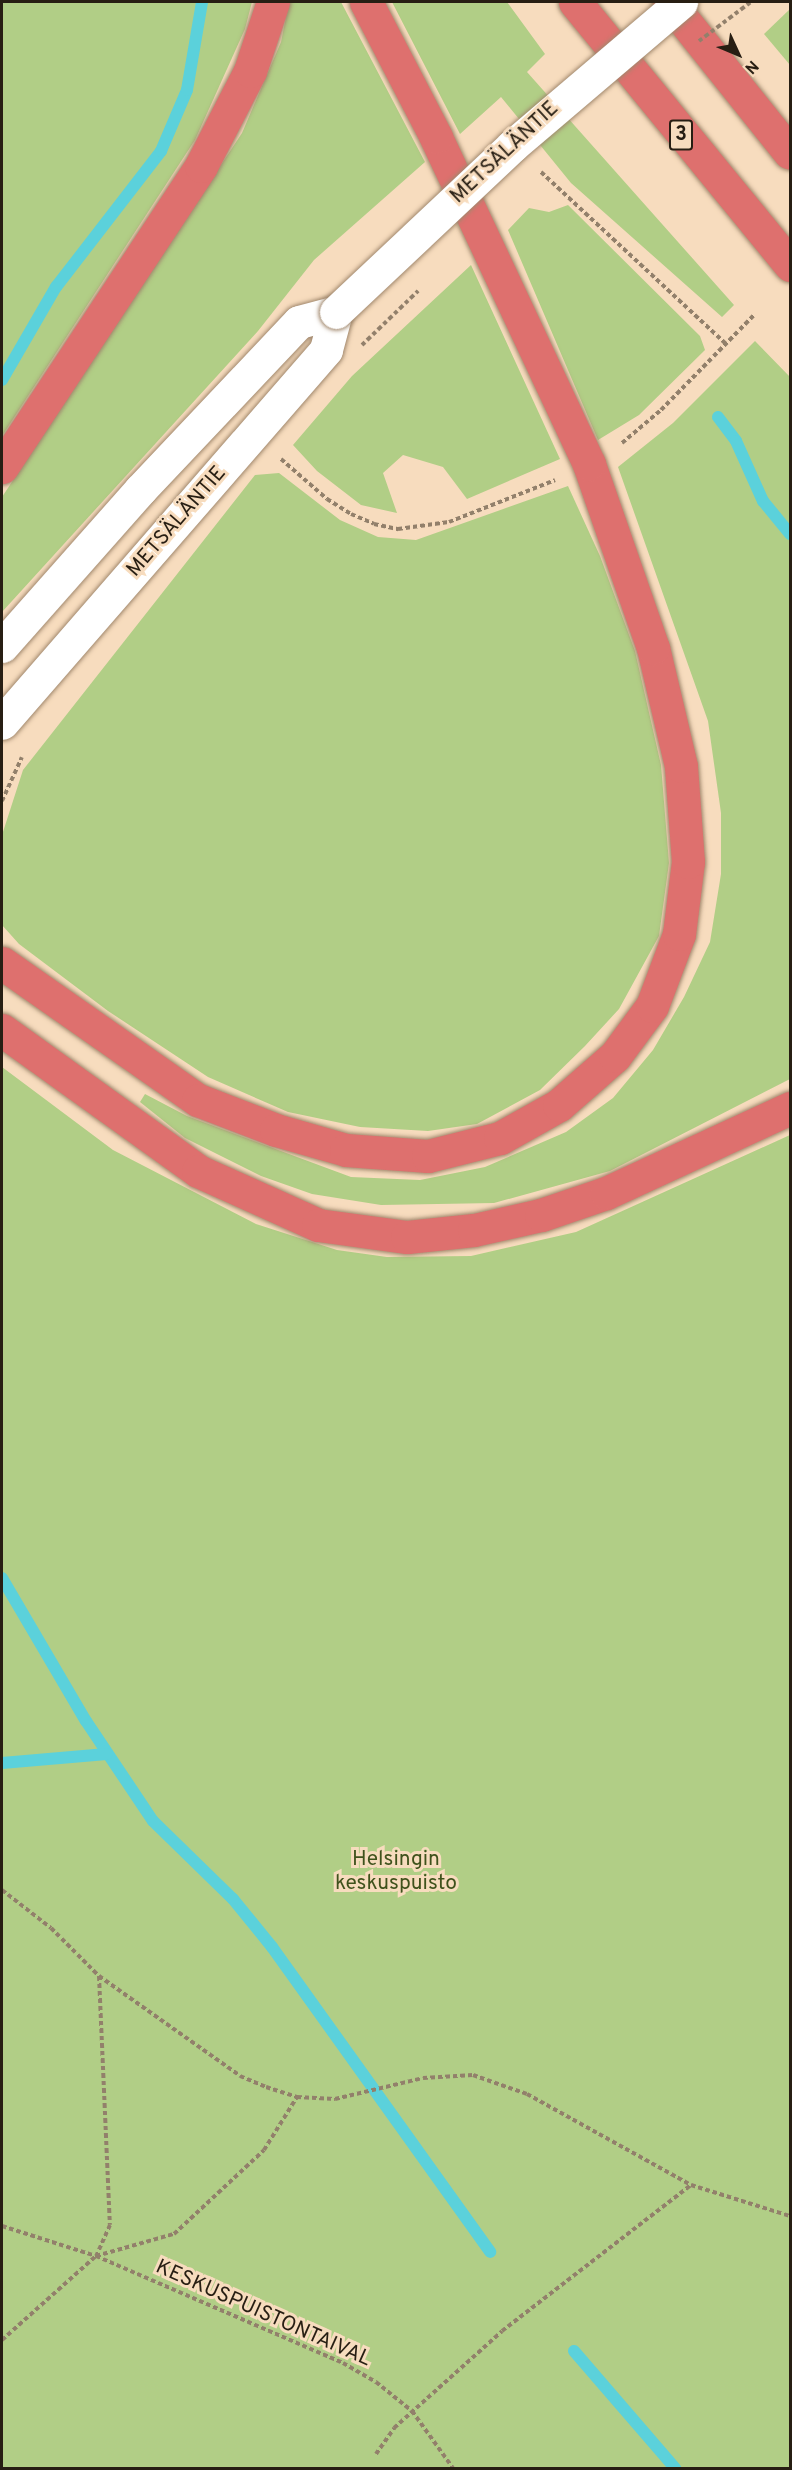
<!DOCTYPE html>
<html>
<head>
<meta charset="utf-8">
<style>
	body { margin:0 }
	#map { position:relative; width:792px; height:2470px; overflow:hidden; background:#f7dcbe; font-family:Overpass,sans-serif }
	div>[style] { position:absolute }
	[style*='--x'] { left:calc(var(--x)*1px); top:calc(var(--y)*1px); width:calc(var(--w)*1px); rotate:calc(var(--a)*1deg) }
	.green>* { inset:0; background:#b1ce86 }
	.stream>* { height:12px; margin:-6px; padding:0 6px; transform-origin:6px; border-radius:6px; background:#5bd1db }
	.path>* { height:4px; margin-top:-2px; transform-origin:0; background:repeating-linear-gradient(90deg,#92806b 0 4.5px,transparent 0 7.5px) }
	.roads { filter:drop-shadow(0 0 2px #a1886d) drop-shadow(0 0 2px #a1886d) }
	.secondary>* { height:33px; margin:-16.5px; padding:0 16.5px; transform-origin:16.5px; border-radius:16.5px; background:#fff }
	.highway>* { height:33px; margin:-16.5px; padding:0 16.5px; transform-origin:16.5px; border-radius:16.5px; background:#de706e }
	.path-bridge>* { height:4px; margin-top:-2px; transform-origin:0; background:repeating-linear-gradient(90deg,#92806b 0 4.5px,transparent 0 7.5px) }
	.bridges { filter:drop-shadow(0 0 2px #a1886d) drop-shadow(0 0 2px #a1886d) }
	.secondary-bridge>* { height:33px; margin:-16.5px; padding:0 16.5px; transform-origin:16.5px; border-radius:16.5px; background:#fff }
	span { translate:-50% -50%; white-space:nowrap; text-align:center; line-height:1.15; -webkit-text-stroke:6px #f7dcbe; paint-order:stroke }
	.shield-label span { padding:2px 4px; background:#f7dcbe; border:2px solid; border-radius:4px; -webkit-text-stroke-width:0 }
	.shield-label { font-size:20px; color:#271e13; font-weight:700 }
	.street-label { font-size:21px; color:#271e13 }
	.park-label { font-size:21px; color:#3f521c }
	.frame { position:absolute; inset:0; border:3px solid #271e13; pointer-events:none }
	.north { position:absolute; left:708px; top:24px; width:60px; height:60px; -webkit-text-stroke:4px #f7dcbe; paint-order:stroke; rotate:134deg; font-size:16px; font-weight:700; line-height:24px; text-align:center; color:#271e13 }
	.north::after { content:''; display:block; margin:auto; width:21px; height:27px; background:#271e13; clip-path:polygon(50% 0,100% 100%,50% 72%,0 100%) }
</style>
</head>
<body>
<div id="map">
	<div class="green">
		<div style="clip-path:polygon(2px 2px,252px 2px,245px 29px,195px 140px,2px 436px)"></div>
		<div style="clip-path:polygon(289px 2px,341px 2px,425px 162px,314px 260px,258px 331px,2px 612px,2px 497px,242px 133px,281px 42px)"></div>
		<div style="clip-path:polygon(392px 2px,507px 2px,545px 54px,527px 72px,734px 305px,722px 317px,571px 183px,501px 97px,460px 134px)"></div>
		<div style="clip-path:polygon(790px 9px,790px 65px,764px 34px)"></div>
		<div style="clip-path:polygon(568px 205px,700px 336px,705px 350px,639px 415px,598px 440px,508px 230px,529px 208px,549px 212px)"></div>
		<div style="clip-path:polygon(471px 265px,560px 459px,467px 499px,443px 467px,403px 455px,383px 473px,397px 513px,361px 505px,317px 471px,293px 445px,352px 376px)"></div>
		<div style="clip-path:polygon(755px 341px,790px 377px,790px 1079px,610px 1171px,494px 1203px,381px 1205px,312px 1194px,261px 1176px,185px 1138px,140px 1102px,145px 1094px,187px 1116px,351px 1177px,420px 1180px,485px 1167px,566px 1132px,613px 1098px,653px 1050px,684px 997px,710px 942px,721px 874px,721px 813px,708px 721px,618px 467px,673px 423px)"></div>
		<div style="clip-path:polygon(279px 473px,340px 520px,378px 537px,416px 540px,568px 486px,600px 556px,635px 651px,661px 765px,669px 863px,659px 936px,619px 1009px,585px 1046px,540px 1090px,477px 1124px,428px 1131px,360px 1127px,288px 1112px,208px 1077px,108px 1011px,19px 944px,2px 925px,2px 835px,23px 770px,255px 475px)"></div>
		<div style="clip-path:polygon(2px 1067px,113px 1150px,256px 1224px,337px 1250px,387px 1257px,471px 1256px,576px 1232px,790px 1135px,790px 2468px,2px 2468px)"></div>
	</div>
	<div class="stream">
		<div style="--x:2;--y:380;--w:108;--a:-59.9"></div>
		<div style="--x:56;--y:287;--w:172;--a:-52.3"></div>
		<div style="--x:161;--y:151;--w:66;--a:-66.9"></div>
		<div style="--x:187;--y:90;--w:89;--a:-80.3"></div>
		<div style="--x:718;--y:417;--w:30;--a:53"></div>
		<div style="--x:736;--y:441;--w:66;--a:65.8"></div>
		<div style="--x:763;--y:501;--w:43;--a:50.7"></div>
		<div style="--x:2;--y:1578;--w:166;--a:59.6"></div>
		<div style="--x:86;--y:1721;--w:120;--a:56.2"></div>
		<div style="--x:153;--y:1821;--w:112;--a:44.3"></div>
		<div style="--x:233;--y:1899;--w:62;--a:50.9"></div>
		<div style="--x:272;--y:1947;--w:375;--a:54.4"></div>
		<div style="--x:2;--y:1763;--w:105;--a:-4.9"></div>
		<div style="--x:574;--y:2351;--w:155;--a:49.2"></div>
	</div>
	<div class="path">
		<div style="--x:541;--y:172;--w:253;--a:42.9"></div>
		<div style="--x:622;--y:443;--w:51;--a:-40.2"></div>
		<div style="--x:661;--y:410;--w:134;--a:-45.6"></div>
		<div style="--x:281;--y:459;--w:61;--a:41"></div>
		<div style="--x:327;--y:499;--w:28;--a:32"></div>
		<div style="--x:351;--y:514;--w:25;--a:23"></div>
		<div style="--x:374;--y:524;--w:25;--a:12"></div>
		<div style="--x:398;--y:529;--w:51;--a:-7.8"></div>
		<div style="--x:449;--y:522;--w:114;--a:-21.6"></div>
		<div style="--x:2;--y:801;--w:48;--a:-65.6"></div>
		<div style="--x:2;--y:1890;--w:62;--a:37.8"></div>
		<div style="--x:51;--y:1928;--w:68;--a:45"></div>
		<div style="--x:99;--y:1976;--w:249;--a:87.5"></div>
		<div style="--x:110;--y:2225;--w:34;--a:114"></div>
		<div style="--x:96;--y:2256;--w:269;--a:23.4"></div>
		<div style="--x:343;--y:2363;--w:38;--a:30"></div>
		<div style="--x:376;--y:2382;--w:46;--a:38.9"></div>
		<div style="--x:412;--y:2411;--w:70;--a:54.3"></div>
		<div style="--x:99;--y:1976;--w:173;--a:35.3"></div>
		<div style="--x:240;--y:2076;--w:28;--a:23"></div>
		<div style="--x:266;--y:2087;--w:33;--a:18"></div>
		<div style="--x:297;--y:2097;--w:38;--a:3"></div>
		<div style="--x:335;--y:2099;--w:90;--a:-13.4"></div>
		<div style="--x:423;--y:2078;--w:50;--a:-3.4"></div>
		<div style="--x:473;--y:2075;--w:57;--a:19.4"></div>
		<div style="--x:527;--y:2094;--w:188;--a:29"></div>
		<div style="--x:691;--y:2185;--w:104;--a:17.4"></div>
		<div style="--x:2;--y:2226;--w:99;--a:17.7"></div>
		<div style="--x:2;--y:2340;--w:126;--a:-41.8"></div>
		<div style="--x:96;--y:2256;--w:81;--a:-15.8"></div>
		<div style="--x:174;--y:2234;--w:123;--a:-43"></div>
		<div style="--x:264;--y:2150;--w:62;--a:-58.1"></div>
		<div style="--x:376;--y:2454;--w:32;--a:-55"></div>
		<div style="--x:394;--y:2428;--w:145;--a:-41.9"></div>
		<div style="--x:502;--y:2331;--w:239;--a:-37.7"></div>
	</div>
	<div class="roads">
		<div class="secondary">
			<div style="--x:2;--y:646;--w:208;--a:-48.5"></div>
			<div style="--x:140;--y:490;--w:231;--a:-46.6"></div>
			<div style="--x:299;--y:322;--w:38;--a:-15"></div>
			<div style="--x:336;--y:312;--w:39;--a:105"></div>
			<div style="--x:326;--y:350;--w:494;--a:131"></div>
		</div>
		<div class="highway">
			<div style="--x:575;--y:2;--w:340;--a:50.7"></div>
			<div style="--x:669;--y:2;--w:193;--a:51.3"></div>
			<div style="--x:2;--y:467;--w:361;--a:-56.5"></div>
			<div style="--x:201;--y:166;--w:107;--a:-62.7"></div>
			<div style="--x:250;--y:71;--w:73;--a:-71.6"></div>
			<div style="--x:2;--y:963;--w:239;--a:35"></div>
			<div style="--x:198;--y:1100;--w:84;--a:21"></div>
			<div style="--x:276;--y:1130;--w:73;--a:15.9"></div>
			<div style="--x:346;--y:1150;--w:82;--a:4.2"></div>
			<div style="--x:428;--y:1156;--w:74;--a:-14"></div>
			<div style="--x:500;--y:1138;--w:68;--a:-29.2"></div>
			<div style="--x:559;--y:1105;--w:74;--a:-41.2"></div>
			<div style="--x:615;--y:1056;--w:62;--a:-53.5"></div>
			<div style="--x:652;--y:1006;--w:77;--a:-69.4"></div>
			<div style="--x:679;--y:934;--w:73;--a:-82.9"></div>
			<div style="--x:688;--y:862;--w:96;--a:-94.2"></div>
			<div style="--x:681;--y:766;--w:121;--a:-103.3"></div>
			<div style="--x:653;--y:648;--w:195;--a:-109.2"></div>
			<div style="--x:589;--y:464;--w:361;--a:-115.1"></div>
			<div style="--x:436;--y:137;--w:152;--a:-117.4"></div>
			<div style="--x:2;--y:1030;--w:241;--a:35.7"></div>
			<div style="--x:198;--y:1171;--w:132;--a:24.2"></div>
			<div style="--x:318;--y:1225;--w:90;--a:7.7"></div>
			<div style="--x:407;--y:1237;--w:67;--a:-6"></div>
			<div style="--x:474;--y:1230;--w:69;--a:-12.6"></div>
			<div style="--x:541;--y:1215;--w:69;--a:-18.7"></div>
			<div style="--x:606;--y:1193;--w:203;--a:-24.8"></div>
		</div>
	</div>
	<div class="path-bridge">
		<div style="--x:699;--y:41;--w:65;--a:-36.9"></div>
		<div style="--x:362;--y:345;--w:78;--a:-44"></div>
	</div>
	<div class="bridges">
		<div class="secondary-bridge">
			<div style="--x:336;--y:312;--w:242;--a:-43.3"></div>
			<div style="--x:512;--y:146;--w:222;--a:-40.4"></div>
		</div>
	</div>
	<div class="shield-label">
		<span style="left:681px;top:135px">3</span>
	</div>
	<div class="street-label">
		<span style="left:505px;top:153px;rotate:-43deg">METSÄLÄNTIE</span>
		<span style="left:177px;top:522px;rotate:-49deg">METSÄLÄNTIE</span>
		<span style="left:263px;top:2314px;rotate:24deg">KESKUSPUISTONTAIVAL</span>
	</div>
	<div class="park-label">
		<span style="left:396px;top:1872px">Helsingin<br>keskuspuisto</span>
	</div>
	<div class="frame"></div>
	<div class="north">N</div>
</div>
</body>
</html>
